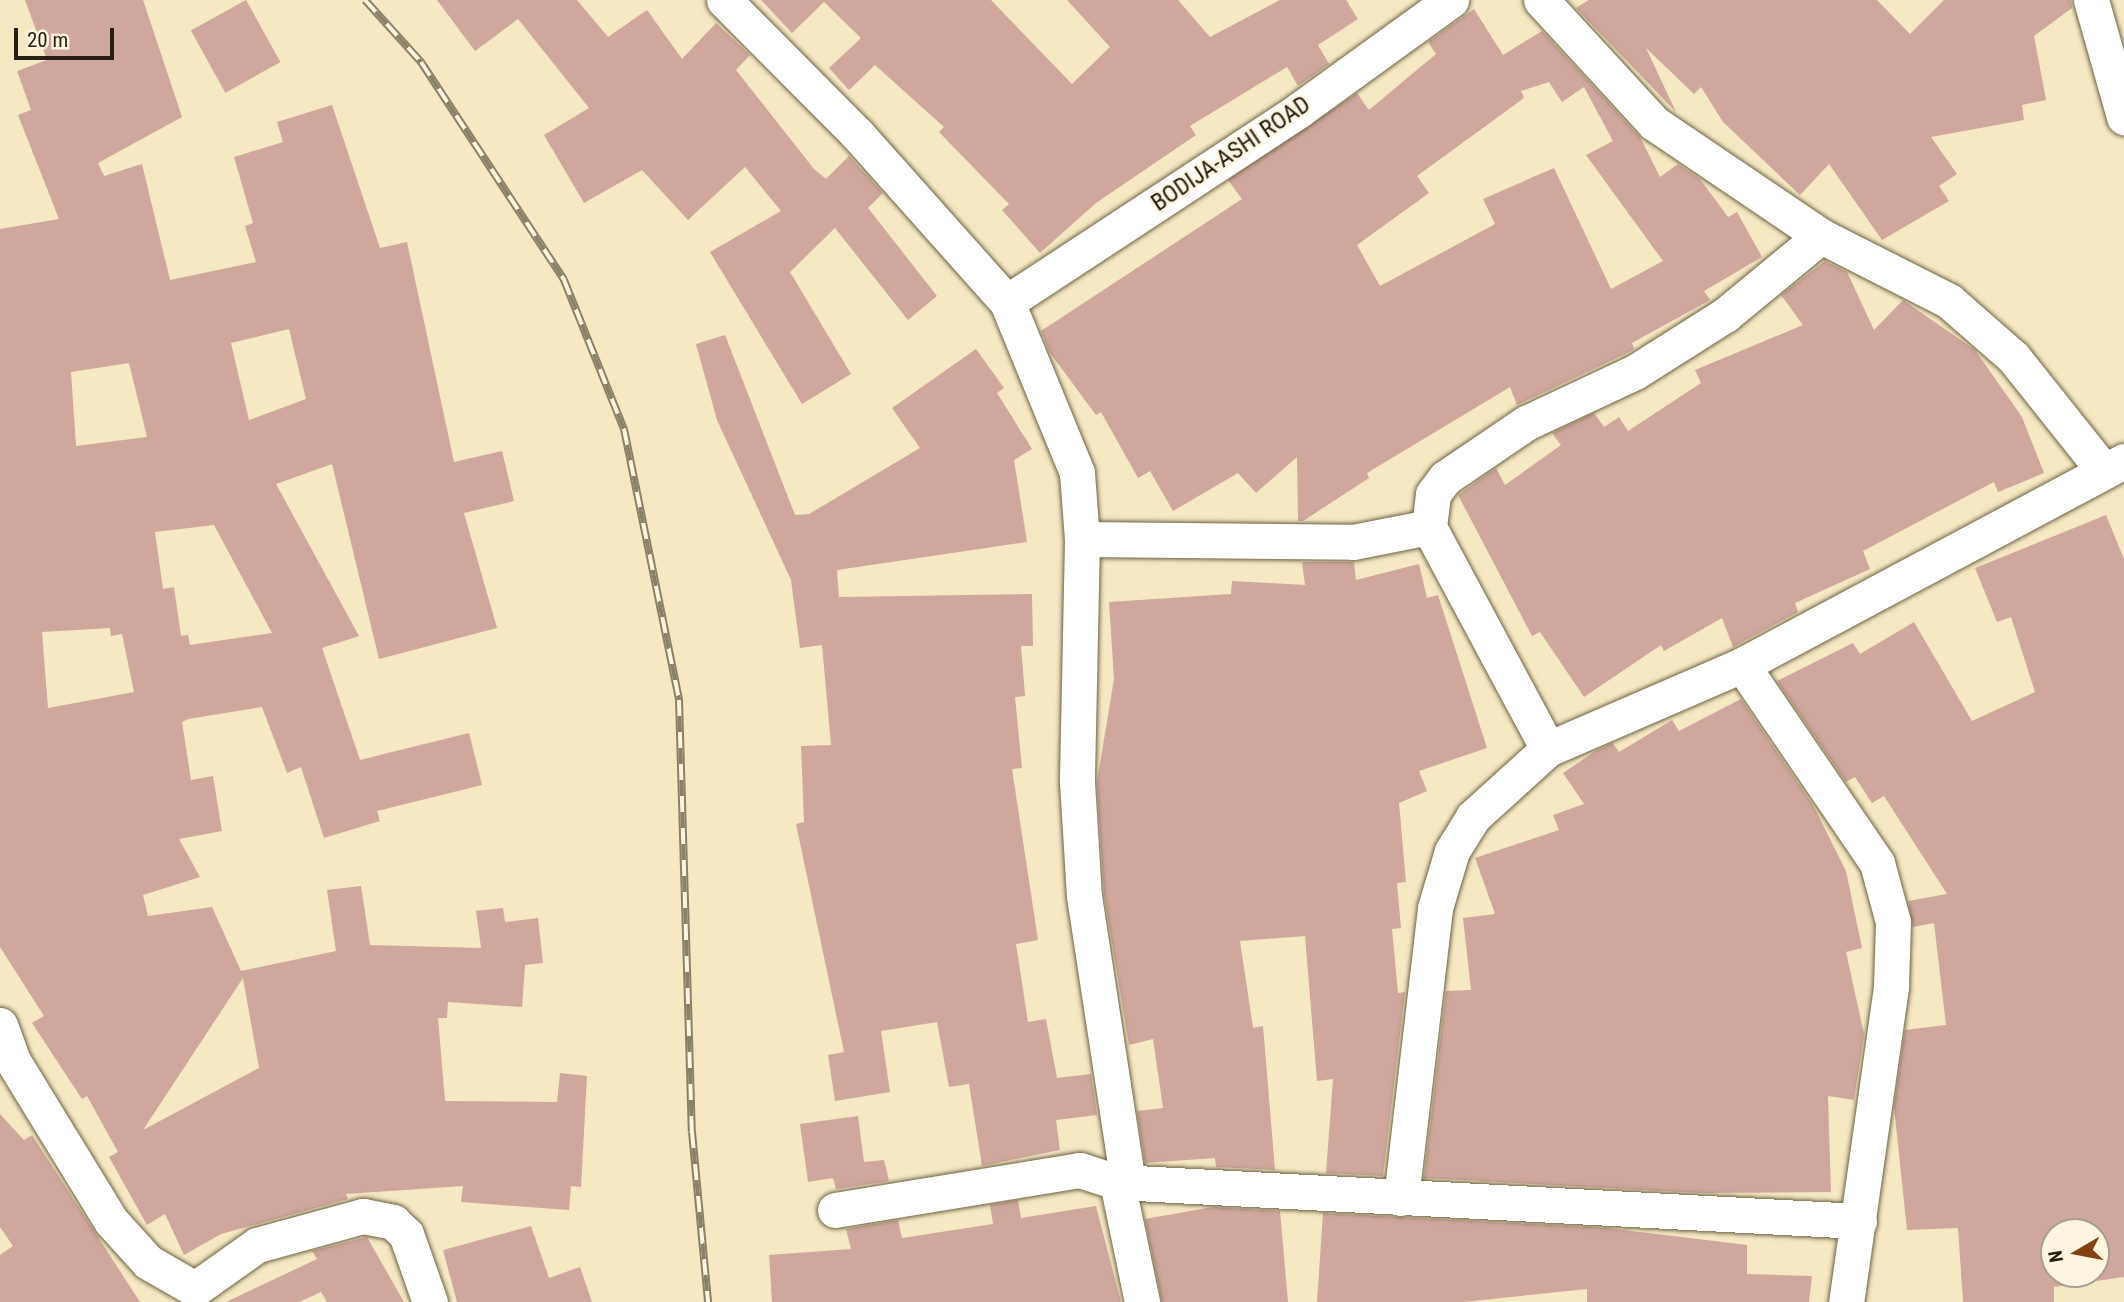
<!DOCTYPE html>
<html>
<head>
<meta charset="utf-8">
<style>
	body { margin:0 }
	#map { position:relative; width:2124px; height:1302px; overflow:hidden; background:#f5e8c3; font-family:"Roboto Condensed",sans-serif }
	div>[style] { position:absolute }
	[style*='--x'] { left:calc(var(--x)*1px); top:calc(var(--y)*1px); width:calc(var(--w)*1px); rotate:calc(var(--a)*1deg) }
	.building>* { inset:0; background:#cfa79d; transform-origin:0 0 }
	.roads { filter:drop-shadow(0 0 2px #6d6242) drop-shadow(0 0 2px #6d6242) }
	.minor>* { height:35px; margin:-17.5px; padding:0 17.5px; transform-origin:17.5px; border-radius:17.5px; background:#fff }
	.rail>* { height:8px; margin-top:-4px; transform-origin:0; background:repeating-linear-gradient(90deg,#fdf5e0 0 16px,#8a8168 0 32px); box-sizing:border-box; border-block:2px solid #8a8168 }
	span { translate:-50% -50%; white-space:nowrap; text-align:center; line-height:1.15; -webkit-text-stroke:5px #fdf5e0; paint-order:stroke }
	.street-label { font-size:24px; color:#241f12 }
	.north { position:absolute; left:2040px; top:1218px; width:70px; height:70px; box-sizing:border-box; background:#fdf5e0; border:2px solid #a69f8e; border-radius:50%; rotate:260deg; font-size:19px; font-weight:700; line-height:28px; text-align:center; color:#241f12 }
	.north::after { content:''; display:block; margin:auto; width:24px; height:32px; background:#844013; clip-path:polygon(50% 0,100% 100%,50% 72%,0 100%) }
	.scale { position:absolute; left:14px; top:28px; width:100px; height:32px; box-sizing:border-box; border:4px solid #241f12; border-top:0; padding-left:9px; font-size:21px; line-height:24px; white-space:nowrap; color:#241f12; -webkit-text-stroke:5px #fdf5e0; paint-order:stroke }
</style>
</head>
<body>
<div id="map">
	<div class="building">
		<div style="clip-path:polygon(evenodd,25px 0,143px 0,182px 117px,98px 163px,104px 176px,142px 164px,170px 280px,256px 262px,245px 226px,253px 223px,234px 157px,283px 142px,277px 122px,332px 105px,380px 248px,407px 242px,454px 462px,502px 451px,514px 501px,464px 513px,497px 628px,379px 659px,332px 464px,276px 484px,359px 636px,322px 648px,360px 760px,469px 733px,482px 785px,377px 811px,380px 821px,324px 838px,301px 767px,287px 773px,262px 707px,188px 719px,182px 722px,191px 780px,213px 776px,222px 831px,179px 839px,200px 877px,143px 895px,148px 916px,212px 907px,241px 971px,336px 951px,327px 890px,361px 886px,370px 945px,481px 948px,476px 911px,503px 908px,505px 922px,538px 918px,543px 963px,525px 965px,522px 1007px,448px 1002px,447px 1018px,438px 1018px,445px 1101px,557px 1102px,560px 1073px,587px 1076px,581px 1187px,571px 1186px,569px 1210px,461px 1202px,463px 1186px,346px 1194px,348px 1199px,221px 1234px,184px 1255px,165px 1214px,147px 1225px,109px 1157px,118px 1152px,87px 1096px,82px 1099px,32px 1023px,44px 1016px,0 947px,0 229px,59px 219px,18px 115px,31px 110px,17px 71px,47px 60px,25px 0,289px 329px,306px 399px,249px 420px,231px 343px,289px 329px,25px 0,129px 363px,147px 437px,76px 446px,71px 372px,129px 363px,25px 0,214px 525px,272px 633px,190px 645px,188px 635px,181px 636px,174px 587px,163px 589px,155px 532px,214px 525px,25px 0,110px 628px,111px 636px,122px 634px,134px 692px,48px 708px,42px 632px,110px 628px,25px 0,243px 978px,259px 1068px,143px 1130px,243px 978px)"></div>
		<div style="left:246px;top:0;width:71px;height:63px;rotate:61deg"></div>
		<div style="clip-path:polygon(437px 0,577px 0,608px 37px,647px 10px,682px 59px,716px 23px,750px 55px,736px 70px,814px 169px,826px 179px,849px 156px,883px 193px,868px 208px,937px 296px,908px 320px,835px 228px,790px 272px,851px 374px,802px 404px,710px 252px,781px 211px,745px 167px,688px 220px,642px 170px,584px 203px,544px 135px,589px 108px,518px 19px,475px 51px)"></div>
		<div style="clip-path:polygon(761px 0,991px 0,1072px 84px,1110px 47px,1067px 0,1178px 0,1210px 37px,1280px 0,1346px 0,1358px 19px,1318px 45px,1329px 64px,1298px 86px,1287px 67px,1190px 126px,1196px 135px,1096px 203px,1040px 253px,1002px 210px,1009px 204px,939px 132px,944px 127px,875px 65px,849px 90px,829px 68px,861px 38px,824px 2px,792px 33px)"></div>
		<div style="clip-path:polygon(1589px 0,1877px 0,1910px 34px,1944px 0,2071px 0,2072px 8px,2034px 36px,2046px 100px,2022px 105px,2024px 120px,1931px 137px,1957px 174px,1939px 186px,1949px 201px,1882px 240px,1829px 164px,1800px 195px,1723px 122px,1701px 87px,1694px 94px,1646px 48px,1676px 112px,1576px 8px)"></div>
		<div style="clip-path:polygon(evenodd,1474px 9px,1503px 55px,1542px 31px,1640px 137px,1660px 177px,1678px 164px,1700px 179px,1728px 217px,1737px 212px,1762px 257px,1704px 291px,1710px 300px,1632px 343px,1634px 349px,1625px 354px,1517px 405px,1510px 387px,1367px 473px,1369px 478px,1303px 521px,1298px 521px,1297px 457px,1256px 493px,1238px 473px,1173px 511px,1150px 471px,1138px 478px,1101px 412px,1096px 415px,1050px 353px,1041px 331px,1242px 199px,1228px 180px,1357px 93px,1369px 110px,1436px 54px,1428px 42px,1474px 9px,1549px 82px,1562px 102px,1584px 87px,1613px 141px,1586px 155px,1663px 261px,1611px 289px,1554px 168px,1483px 199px,1495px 224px,1380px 286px,1357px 245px,1429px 193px,1417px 176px,1524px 98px,1521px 91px,1549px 82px)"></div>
		<div style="clip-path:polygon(1825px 261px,1847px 272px,1874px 330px,1903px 300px,1975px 350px,2022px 417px,2044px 473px,1998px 492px,1994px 482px,1863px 551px,1870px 569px,1795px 603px,1798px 612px,1733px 647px,1722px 618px,1664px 651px,1661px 645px,1584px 697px,1540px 632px,1532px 636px,1458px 495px,1496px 468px,1505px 485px,1561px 445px,1552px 433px,1594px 413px,1604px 427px,1619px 417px,1628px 431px,1701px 383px,1695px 370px,1803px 325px,1781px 295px)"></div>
		<div style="clip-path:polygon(725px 335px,795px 515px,809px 514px,920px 448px,892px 408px,976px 349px,1004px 388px,997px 393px,1032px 449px,1014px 460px,1027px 542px,837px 570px,839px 597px,1032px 594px,1033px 646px,1021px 646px,1025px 696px,1015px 697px,1022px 768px,1012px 769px,1038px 940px,1016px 944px,1028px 1022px,1046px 1019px,1057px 1078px,1091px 1074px,1097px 1115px,1056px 1120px,1060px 1150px,982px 1166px,969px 1084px,949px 1087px,937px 1022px,881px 1031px,890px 1092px,835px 1101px,828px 1055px,844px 1052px,796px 824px,804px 822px,801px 746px,831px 745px,822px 645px,800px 648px,791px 580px,717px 420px,696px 344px)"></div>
		<div style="clip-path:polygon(evenodd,2106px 515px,2124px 559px,2124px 1277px,2054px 1287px,2054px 1302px,1963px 1302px,1958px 1228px,1907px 1230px,1894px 1107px,1905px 1030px,1946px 1025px,1934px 923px,1913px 927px,1908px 901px,1947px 894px,1884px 796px,1872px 803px,1855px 777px,1846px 782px,1777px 681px,1853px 643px,1860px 654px,1914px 622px,1972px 721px,2035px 692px,2011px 617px,1997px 622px,1975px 568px,2106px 515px,2054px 1232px,2096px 1232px,2096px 1274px,2054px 1274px,2054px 1232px)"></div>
		<div style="clip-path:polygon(1302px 562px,1354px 562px,1356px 580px,1419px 564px,1427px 598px,1438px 595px,1487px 748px,1419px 771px,1427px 791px,1399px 803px,1406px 882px,1397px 883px,1401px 928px,1392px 929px,1398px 993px,1405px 992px,1383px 1176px,1326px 1173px,1333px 1079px,1317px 1081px,1305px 936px,1240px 941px,1253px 1028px,1263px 1026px,1275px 1170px,1216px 1167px,1215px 1158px,1145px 1163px,1137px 1111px,1163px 1108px,1153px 1039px,1129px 1045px,1104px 894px,1097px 782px,1114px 679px,1109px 602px,1231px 594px,1232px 581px,1305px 585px)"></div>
		<div style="clip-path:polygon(1741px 699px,1813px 805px,1846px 871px,1862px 948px,1846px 952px,1864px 1034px,1854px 1100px,1828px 1096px,1831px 1192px,1702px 1193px,1424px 1178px,1446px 991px,1471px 990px,1463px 918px,1495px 914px,1475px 858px,1559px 830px,1553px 815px,1584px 804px,1563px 773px,1597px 750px,1613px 743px,1619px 752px,1672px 720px,1679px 731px)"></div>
		<div style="clip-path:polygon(0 1114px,24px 1140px,32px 1135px,140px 1302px,0 1302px,0 1255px,13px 1246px,0 1227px)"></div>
		<div style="clip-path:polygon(858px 1116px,864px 1162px,884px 1160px,889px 1181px,836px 1189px,833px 1178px,808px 1182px,800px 1124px)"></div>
		<div style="clip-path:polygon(1018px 1200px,1021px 1218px,1096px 1206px,1121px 1302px,772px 1302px,769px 1255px,851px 1249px,846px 1229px,898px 1220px,902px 1238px,993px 1224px,990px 1205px)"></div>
		<div style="clip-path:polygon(1213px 1207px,1280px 1211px,1288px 1302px,1162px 1302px,1145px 1219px)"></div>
		<div style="clip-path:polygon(1323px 1213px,1607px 1228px,1747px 1245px,1747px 1274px,1812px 1276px,1809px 1302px,1587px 1302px,1587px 1289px,1463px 1302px,1317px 1302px)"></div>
		<div style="clip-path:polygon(531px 1226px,549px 1278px,580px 1267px,592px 1302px,457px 1302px,443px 1250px)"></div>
		<div style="clip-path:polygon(367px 1237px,404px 1302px,327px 1302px,321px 1292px,299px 1302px,226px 1302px,317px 1259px,312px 1251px)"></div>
	</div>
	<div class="roads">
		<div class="minor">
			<div style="--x:724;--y:0;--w:190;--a:45.2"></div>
			<div style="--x:858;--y:135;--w:224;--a:48.3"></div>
			<div style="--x:1007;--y:302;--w:185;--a:67.7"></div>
			<div style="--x:1077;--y:473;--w:66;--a:85.7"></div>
			<div style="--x:1082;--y:539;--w:243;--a:91.2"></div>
			<div style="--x:1077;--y:782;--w:114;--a:86.5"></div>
			<div style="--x:1084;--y:896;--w:285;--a:81.3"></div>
			<div style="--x:1541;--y:0;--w:167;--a:47.4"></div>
			<div style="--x:1654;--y:123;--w:202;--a:34.1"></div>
			<div style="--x:1821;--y:236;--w:144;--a:26.9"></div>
			<div style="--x:1949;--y:301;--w:86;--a:41.2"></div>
			<div style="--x:2014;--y:358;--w:144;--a:51.5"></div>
			<div style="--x:2091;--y:0;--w:122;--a:74.2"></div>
			<div style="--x:1007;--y:302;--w:349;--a:-33.3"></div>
			<div style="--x:1299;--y:110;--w:188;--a:-35.9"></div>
			<div style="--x:1082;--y:539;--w:271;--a:0.6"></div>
			<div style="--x:1353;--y:542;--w:77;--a:-11.2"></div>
			<div style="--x:1742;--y:665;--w:240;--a:55.7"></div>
			<div style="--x:1877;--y:863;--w:61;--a:74.8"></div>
			<div style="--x:1893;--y:922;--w:65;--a:91.8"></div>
			<div style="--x:1891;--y:987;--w:318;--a:98.1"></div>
			<div style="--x:1548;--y:749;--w:252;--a:-118.2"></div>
			<div style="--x:1429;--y:527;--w:33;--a:-83"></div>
			<div style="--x:1433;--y:494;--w:20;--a:-53"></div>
			<div style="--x:1445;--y:478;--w:98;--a:-34.2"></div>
			<div style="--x:1526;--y:423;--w:120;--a:-25.1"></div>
			<div style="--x:1635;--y:372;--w:107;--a:-32.3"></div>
			<div style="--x:1725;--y:315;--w:124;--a:-39.5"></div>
			<div style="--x:0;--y:1025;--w:38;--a:70"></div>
			<div style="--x:13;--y:1061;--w:188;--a:58.5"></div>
			<div style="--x:111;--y:1221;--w:55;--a:47.9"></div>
			<div style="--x:148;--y:1262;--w:54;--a:29.9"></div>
			<div style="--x:195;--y:1289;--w:76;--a:-35.4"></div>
			<div style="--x:257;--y:1245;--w:110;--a:-15.3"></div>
			<div style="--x:363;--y:1216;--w:31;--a:11"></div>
			<div style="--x:393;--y:1222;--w:18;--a:43"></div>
			<div style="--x:406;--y:1234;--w:72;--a:70.6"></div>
			<div style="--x:1117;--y:1182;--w:123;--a:78.2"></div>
			<div style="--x:1401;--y:1198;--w:292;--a:-83.3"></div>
			<div style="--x:1435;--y:908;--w:59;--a:-73.4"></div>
			<div style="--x:1452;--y:851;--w:40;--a:-58"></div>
			<div style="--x:1473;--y:817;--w:101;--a:-42.2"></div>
			<div style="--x:1548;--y:749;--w:211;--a:-23.4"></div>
			<div style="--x:1742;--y:665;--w:433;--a:-28.1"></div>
			<div style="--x:835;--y:1210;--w:248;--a:-9.3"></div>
			<div style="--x:1080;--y:1170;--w:39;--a:18"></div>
			<div style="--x:1117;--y:1182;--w:743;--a:3.01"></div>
		</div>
	</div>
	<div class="rail">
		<div style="--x:365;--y:0;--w:84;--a:47.9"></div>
		<div style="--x:421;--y:62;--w:261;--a:56.7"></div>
		<div style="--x:564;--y:280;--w:161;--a:68.1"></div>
		<div style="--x:624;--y:429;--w:277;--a:78.5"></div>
		<div style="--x:679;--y:700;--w:432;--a:88.3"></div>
		<div style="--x:692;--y:1132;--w:171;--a:84.6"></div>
	</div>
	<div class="street-label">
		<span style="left:1231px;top:154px;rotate:-34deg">BODIJA-ASHI ROAD</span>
	</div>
	<div class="north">N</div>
	<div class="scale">20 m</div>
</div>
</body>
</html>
